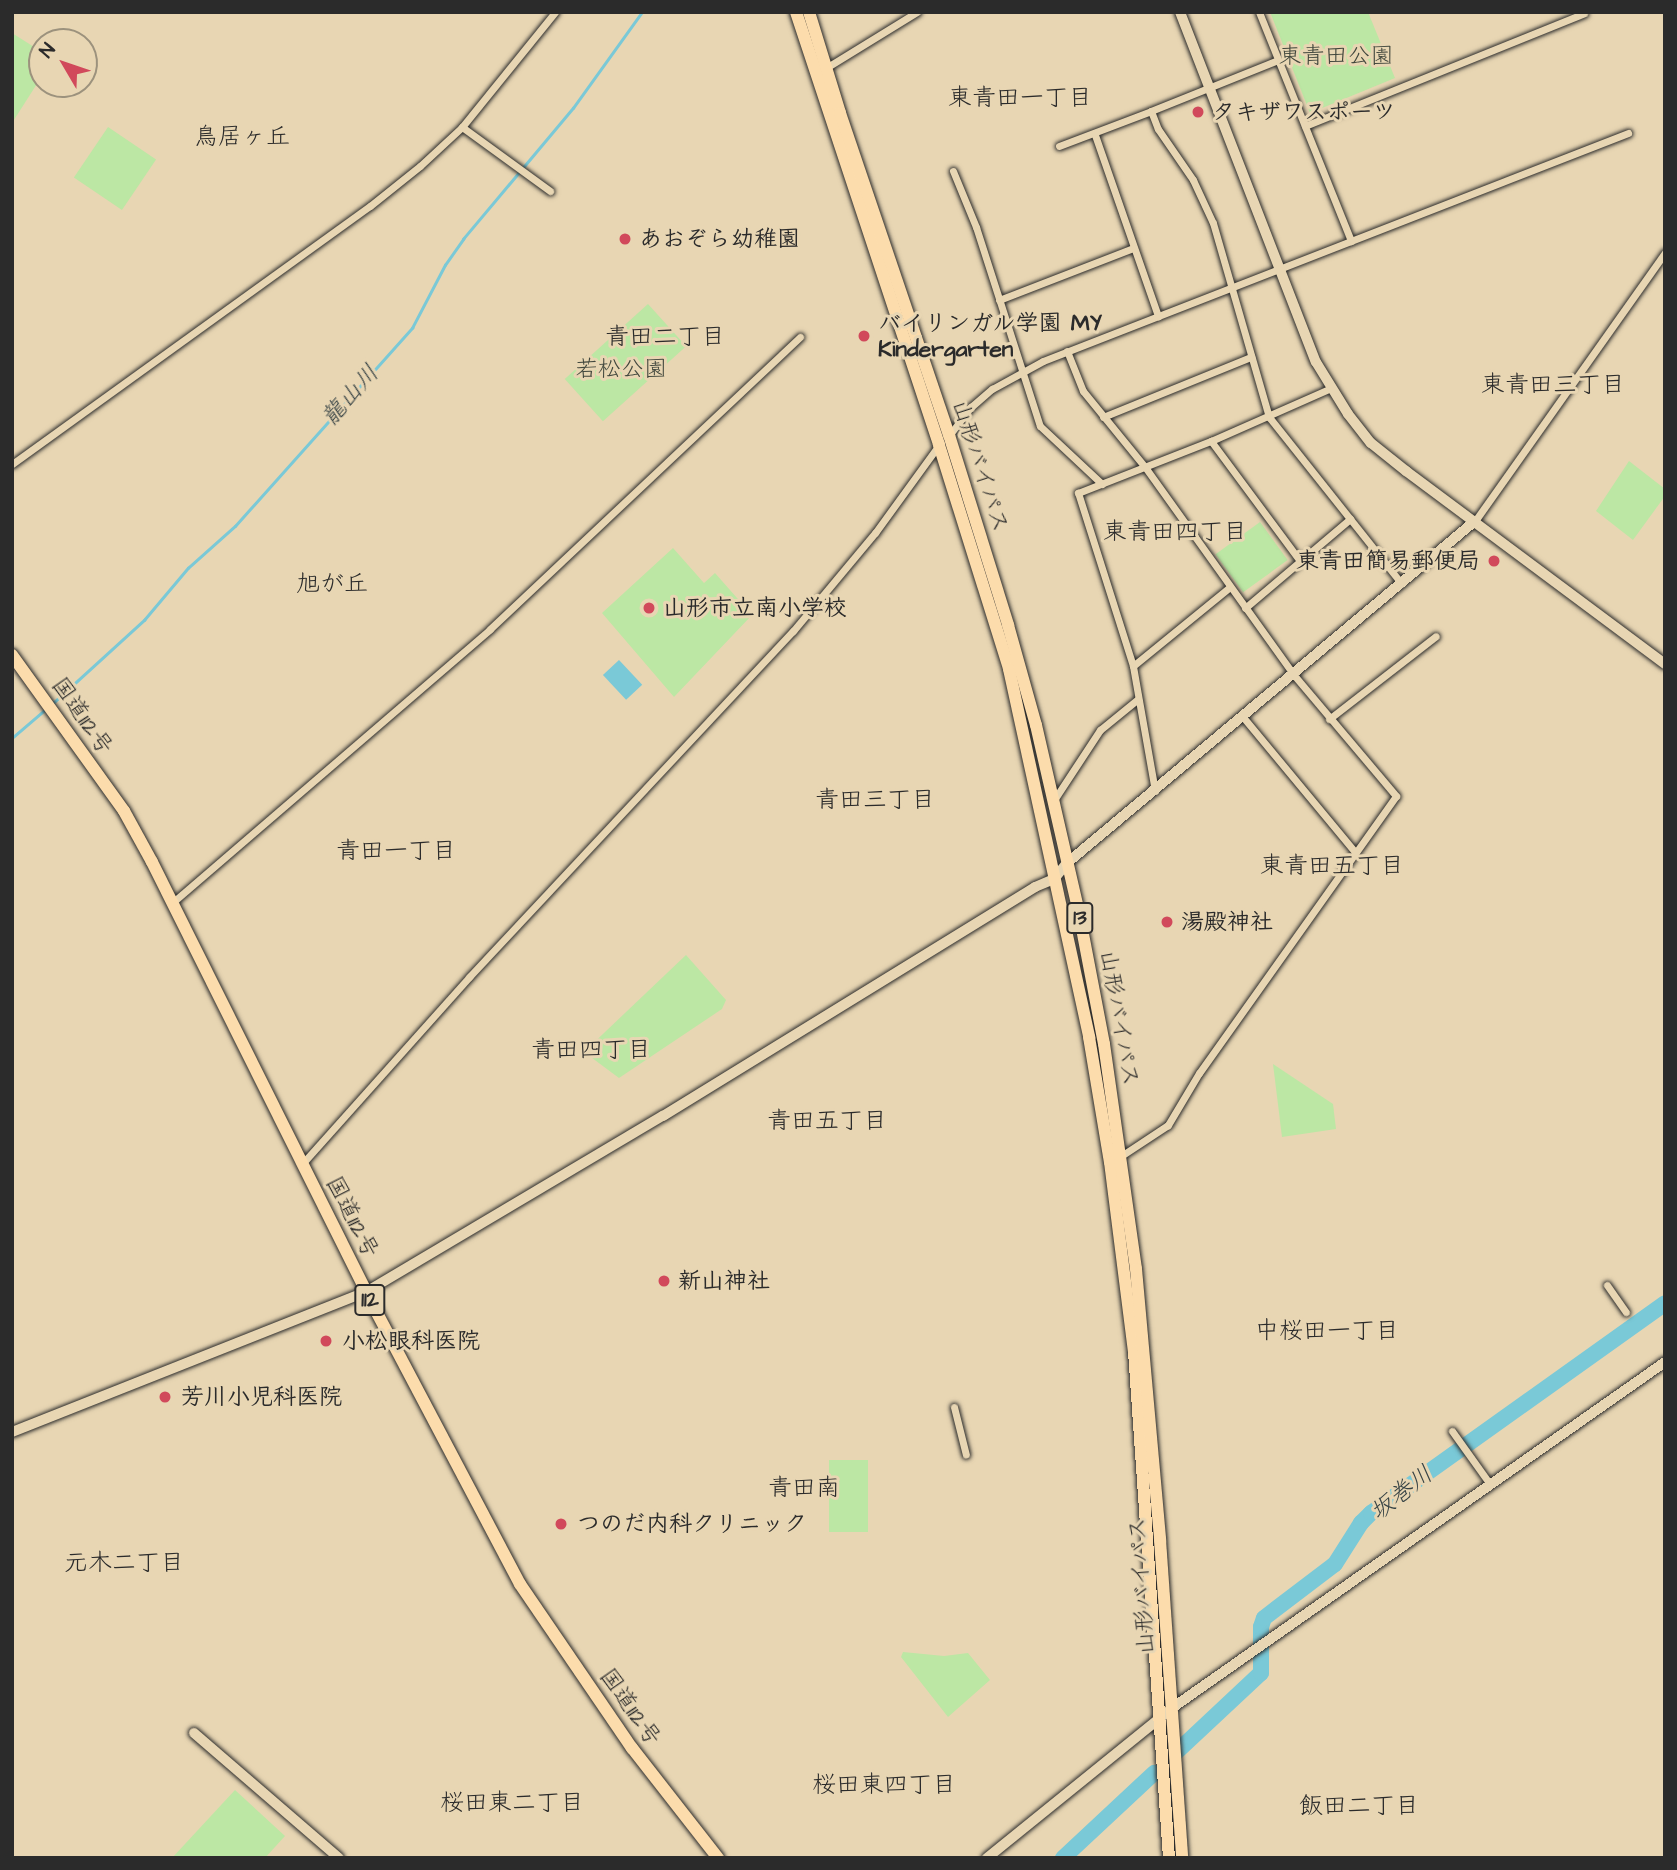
<!DOCTYPE html>
<html>
<head>
<meta charset="utf-8">
<style>
	body { margin:0 }
	#map { position:relative; width:1677px; height:1870px; overflow:hidden; background:#e8d6b3; font-family:"Architects Daughter","Klee One",sans-serif }
	div>[style] { position:absolute }
	[style*='--x'] { left:calc(var(--x)*1px); top:calc(var(--y)*1px); width:calc(var(--w)*1px); rotate:calc(var(--a)*1deg) }
	.green>* { inset:0; background:#bce7a4; transform-origin:0 0 }
	.water>* { inset:0; background:#7ac9d7; transform-origin:0 0 }
	.stream>* { height:2.5px; margin:-1.25px; padding:0 1.25px; transform-origin:1.25px; border-radius:1.25px; background:#7ac9d7 }
	.river>* { height:16px; margin:-8px; padding:0 8px; transform-origin:8px; border-radius:8px; background:#7ac9d7 }
	.roads { filter:drop-shadow(0 0 2px #2b2b2b) drop-shadow(0 0 2px #2b2b2b) }
	.street>* { height:7px; margin:-3.5px; padding:0 3.5px; transform-origin:3.5px; border-radius:3.5px; background:#e8d6b3 }
	.secondary>* { height:10px; margin:-5px; padding:0 5px; transform-origin:5px; border-radius:5px; background:#e8d6b3 }
	.highway>* { height:12px; margin:-6px; padding:0 6px; transform-origin:6px; border-radius:6px; background:#fcdcac }
	.dots>* { width:19px; height:19px; translate:-50% -50%; box-sizing:border-box; border:4px solid #e8d6b3; border-radius:50% }
	span { translate:-50% -50%; white-space:nowrap; text-align:center; line-height:1.15; -webkit-text-stroke:6px #e8d6b3; paint-order:stroke }
	.shield-label span { padding:2px 5px; background:#e8d6b3; border:2px solid; border-radius:5px; -webkit-text-stroke-width:0 }
	.shield-label { font-size:21px; color:#2b2b2b; font-weight:700 }
	.park-label { font-size:23px; color:#41473d }
	.poi-label { font-size:23px; color:#2b2b2b; font-weight:700 }
	.left { translate:0 -50%; text-align:left }
	.right { translate:-100% -50%; text-align:right }
	.street-label { font-size:23px; color:#2b2b2b }
	.neighbourhood-label { font-size:24px; color:#2b2b2b }
	.water-label { font-size:24px; color:#374345; font-style:italic }
	.frame { position:absolute; inset:0; border:14px solid #2b2b2b; pointer-events:none }
	.north { position:absolute; left:28px; top:28px; width:70px; height:70px; box-sizing:border-box; background:#e8d6b3; border:2px solid #9c927d; border-radius:50%; rotate:309deg; font-size:19px; font-weight:700; line-height:28px; text-align:center; color:#2b2b2b }
	.north::after { content:''; display:block; margin:auto; width:24px; height:32px; background:#d1495b; clip-path:polygon(50% 0,100% 100%,50% 72%,0 100%) }
</style>
</head>
<body>
<div id="map">
	<div class="green">
		<div style="clip-path:polygon(1270px 12px,1368px 12px,1395px 78px,1310px 113px)"></div>
		<div style="clip-path:polygon(12px 33px,42px 52px,42px 76px,12px 123px)"></div>
		<div style="left:108px;top:127px;width:58px;height:61px;rotate:34deg"></div>
		<div style="left:648px;top:304px;width:57px;height:112px;rotate:48deg"></div>
		<div style="clip-path:polygon(1629px 461px,1665px 489px,1665px 496px,1633px 540px,1596px 511px)"></div>
		<div style="left:1260px;top:522px;width:47px;height:55px;rotate:54deg"></div>
		<div style="clip-path:polygon(673px 548px,704px 583px,715px 573px,752px 615px,674px 697px,602px 613px)"></div>
		<div style="clip-path:polygon(686px 955px,726px 1000px,722px 1009px,619px 1078px,584px 1052px)"></div>
		<div style="clip-path:polygon(1273px 1064px,1333px 1104px,1336px 1129px,1282px 1137px)"></div>
		<div style="left:829px;top:1460px;width:39px;height:72px"></div>
		<div style="clip-path:polygon(903px 1652px,944px 1656px,968px 1653px,990px 1680px,948px 1717px,901px 1657px)"></div>
		<div style="clip-path:polygon(235px 1790px,285px 1836px,265px 1858px,172px 1858px)"></div>
	</div>
	<div class="water">
		<div style="left:619px;top:660px;width:34px;height:22px;rotate:47deg"></div>
	</div>
	<div class="stream">
		<div style="--x:52;--y:704;--w:125;--a:-42.4"></div>
		<div style="--x:144;--y:620;--w:68;--a:-49.8"></div>
		<div style="--x:188;--y:568;--w:63;--a:-41.8"></div>
		<div style="--x:235;--y:526;--w:266;--a:-48.2"></div>
		<div style="--x:412;--y:328;--w:71;--a:-62.4"></div>
		<div style="--x:445;--y:265;--w:32;--a:-55"></div>
		<div style="--x:463;--y:239;--w:171;--a:-50"></div>
		<div style="--x:573;--y:108;--w:118;--a:-54.3"></div>
		<div style="--x:12;--y:738;--w:46;--a:-40.6"></div>
	</div>
	<div class="river">
		<div style="--x:1169;--y:1759;--w:126;--a:-43.1"></div>
		<div style="--x:1261;--y:1673;--w:46;--a:-90"></div>
		<div style="--x:1261;--y:1627;--w:9;--a:-72"></div>
		<div style="--x:1264;--y:1618;--w:89;--a:-37.3"></div>
		<div style="--x:1335;--y:1564;--w:49;--a:-57.6"></div>
		<div style="--x:1361;--y:1523;--w:14;--a:-45"></div>
		<div style="--x:1371;--y:1513;--w:361;--a:-35.5"></div>
		<div style="--x:1063;--y:1858;--w:125;--a:-43"></div>
	</div>
	<div class="roads">
		<div class="street">
			<div style="--x:1259;--y:12;--w:247;--a:68.1"></div>
			<div style="--x:1278;--y:60;--w:137;--a:158.1"></div>
			<div style="--x:1151;--y:111;--w:19;--a:69"></div>
			<div style="--x:1158;--y:129;--w:62;--a:55.5"></div>
			<div style="--x:1193;--y:180;--w:47;--a:65.1"></div>
			<div style="--x:1213;--y:223;--w:202;--a:73.9"></div>
			<div style="--x:1269;--y:417;--w:213;--a:51.5"></div>
			<div style="--x:826;--y:68;--w:107;--a:-31.6"></div>
			<div style="--x:1305;--y:126;--w:301;--a:-22"></div>
			<div style="--x:462;--y:127;--w:109;--a:36"></div>
			<div style="--x:1095;--y:135;--w:192;--a:70.8"></div>
			<div style="--x:1059;--y:146;--w:98;--a:-20.8"></div>
			<div style="--x:953;--y:171;--w:61;--a:67.7"></div>
			<div style="--x:976;--y:227;--w:209;--a:72.2"></div>
			<div style="--x:1040;--y:426;--w:85;--a:43.1"></div>
			<div style="--x:999;--y:300;--w:144;--a:-21.2"></div>
			<div style="--x:1067;--y:351;--w:43;--a:68.2"></div>
			<div style="--x:1083;--y:391;--w:98;--a:50.8"></div>
			<div style="--x:1145;--y:467;--w:254;--a:54.4"></div>
			<div style="--x:1293;--y:674;--w:160;--a:49.8"></div>
			<div style="--x:1396;--y:796;--w:340;--a:125.4"></div>
			<div style="--x:1199;--y:1073;--w:61;--a:120.8"></div>
			<div style="--x:1168;--y:1125;--w:56;--a:146.6"></div>
			<div style="--x:1103;--y:417;--w:160;--a:-22.1"></div>
			<div style="--x:948;--y:437;--w:38;--a:-53"></div>
			<div style="--x:971;--y:407;--w:28;--a:-41"></div>
			<div style="--x:992;--y:389;--w:58;--a:-28.8"></div>
			<div style="--x:1043;--y:361;--w:628;--a:-21.29"></div>
			<div style="--x:1211;--y:441;--w:149;--a:53.4"></div>
			<div style="--x:12;--y:464;--w:441;--a:-35.8"></div>
			<div style="--x:370;--y:206;--w:64;--a:-38.7"></div>
			<div style="--x:420;--y:166;--w:57;--a:-42.9"></div>
			<div style="--x:462;--y:127;--w:148;--a:-51"></div>
			<div style="--x:1475;--y:521;--w:329;--a:-54.7"></div>
			<div style="--x:1245;--y:608;--w:138;--a:-40.3"></div>
			<div style="--x:1133;--y:666;--w:125;--a:-39.2"></div>
			<div style="--x:1243;--y:717;--w:175;--a:50.3"></div>
			<div style="--x:1329;--y:719;--w:135;--a:-37.8"></div>
			<div style="--x:1155;--y:791;--w:127;--a:-100"></div>
			<div style="--x:1133;--y:666;--w:182;--a:-107.6"></div>
			<div style="--x:1078;--y:493;--w:143;--a:-21.4"></div>
			<div style="--x:1211;--y:441;--w:131;--a:-23.8"></div>
			<div style="--x:1054;--y:800;--w:84;--a:-56.7"></div>
			<div style="--x:1100;--y:730;--w:49;--a:-39.2"></div>
			<div style="--x:173;--y:902;--w:418;--a:-40.7"></div>
			<div style="--x:490;--y:629;--w:426;--a:-43.3"></div>
			<div style="--x:302;--y:1164;--w:251;--a:-48.2"></div>
			<div style="--x:469;--y:977;--w:474;--a:-46.9"></div>
			<div style="--x:793;--y:631;--w:128;--a:-50.1"></div>
			<div style="--x:875;--y:533;--w:109;--a:-54"></div>
			<div style="--x:1607;--y:1285;--w:33;--a:55"></div>
			<div style="--x:954;--y:1407;--w:49;--a:76"></div>
			<div style="--x:1452;--y:1431;--w:65;--a:54.4"></div>
		</div>
		<div class="secondary">
			<div style="--x:1180;--y:12;--w:375;--a:68.8"></div>
			<div style="--x:1316;--y:362;--w:61;--a:58.4"></div>
			<div style="--x:1348;--y:414;--w:37;--a:52"></div>
			<div style="--x:1371;--y:443;--w:45;--a:38.7"></div>
			<div style="--x:1406;--y:471;--w:323;--a:36.7"></div>
			<div style="--x:12;--y:1432;--w:381;--a:-21.6"></div>
			<div style="--x:366;--y:1292;--w:345;--a:-30.7"></div>
			<div style="--x:663;--y:1116;--w:437;--a:-31.6"></div>
			<div style="--x:1035;--y:887;--w:21;--a:-23"></div>
			<div style="--x:1054;--y:879;--w:21;--a:-51"></div>
			<div style="--x:1067;--y:863;--w:532;--a:-39.97"></div>
			<div style="--x:194;--y:1733;--w:191;--a:40.8"></div>
			<div style="--x:987;--y:1858;--w:238;--a:-39"></div>
			<div style="--x:1172;--y:1708;--w:602;--a:-35.06"></div>
		</div>
		<div class="highway">
			<div style="--x:796;--y:12;--w:456;--a:71.7"></div>
			<div style="--x:939;--y:445;--w:235;--a:72.6"></div>
			<div style="--x:1009;--y:669;--w:377;--a:77.7"></div>
			<div style="--x:1089;--y:1037;--w:127;--a:80.5"></div>
			<div style="--x:1110;--y:1162;--w:191;--a:82.8"></div>
			<div style="--x:1134;--y:1351;--w:508;--a:86.05"></div>
			<div style="--x:809;--y:12;--w:106;--a:72.9"></div>
			<div style="--x:840;--y:113;--w:340;--a:71.3"></div>
			<div style="--x:949;--y:435;--w:199;--a:72.7"></div>
			<div style="--x:1008;--y:625;--w:104;--a:74.4"></div>
			<div style="--x:1036;--y:725;--w:193;--a:77.1"></div>
			<div style="--x:1079;--y:913;--w:133;--a:79.2"></div>
			<div style="--x:1104;--y:1044;--w:227;--a:81.9"></div>
			<div style="--x:1136;--y:1269;--w:272;--a:84.9"></div>
			<div style="--x:1160;--y:1540;--w:319;--a:86"></div>
			<div style="--x:12;--y:655;--w:192;--a:54.3"></div>
			<div style="--x:124;--y:811;--w:58;--a:61.2"></div>
			<div style="--x:152;--y:862;--w:480;--a:63.5"></div>
			<div style="--x:366;--y:1292;--w:330;--a:62.2"></div>
			<div style="--x:520;--y:1584;--w:199;--a:55.7"></div>
			<div style="--x:632;--y:1748;--w:140;--a:52"></div>
		</div>
	</div>
	<div class="dots">
		<div style="left:1198px;top:112px;background:#d1495b"></div>
		<div style="left:625px;top:239px;background:#d1495b"></div>
		<div style="left:864px;top:336px;background:#d1495b"></div>
		<div style="left:1494px;top:561px;background:#d1495b"></div>
		<div style="left:649px;top:608px;background:#d1495b"></div>
		<div style="left:1167px;top:922px;background:#d1495b"></div>
		<div style="left:664px;top:1281px;background:#d1495b"></div>
		<div style="left:326px;top:1341px;background:#d1495b"></div>
		<div style="left:165px;top:1397px;background:#d1495b"></div>
		<div style="left:561px;top:1524px;background:#d1495b"></div>
	</div>
	<div class="shield-label">
		<span style="left:1080px;top:918px">13</span>
		<span style="left:370px;top:1300px">112</span>
	</div>
	<div class="park-label">
		<span style="left:1336px;top:56px">東青田公園</span>
		<span style="left:621px;top:369px">若松公園</span>
	</div>
	<div class="poi-label">
		<span class="left" style="left:1212px;top:112px">タキザワスポーツ</span>
		<span class="left" style="left:639px;top:239px">あおぞら幼稚園</span>
		<span class="left" style="left:878px;top:336px">バイリンガル学園 MY<br>Kindergarten</span>
		<span class="right" style="left:1480px;top:561px">東青田簡易郵便局</span>
		<span class="left" style="left:663px;top:608px">山形市立南小学校</span>
		<span class="left" style="left:1181px;top:922px">湯殿神社</span>
		<span class="left" style="left:678px;top:1281px">新山神社</span>
		<span class="left" style="left:342px;top:1341px">小松眼科医院</span>
		<span class="left" style="left:181px;top:1397px">芳川小児科医院</span>
		<span class="left" style="left:577px;top:1524px">つのだ内科クリニック</span>
	</div>
	<div class="street-label">
		<span style="left:980px;top:466px;rotate:72deg">山形バイパス</span>
		<span style="left:82px;top:716px;rotate:55deg">国道112号</span>
		<span style="left:1119px;top:1018px;rotate:80deg">山形バイパス</span>
		<span style="left:352px;top:1217px;rotate:63deg">国道112号</span>
		<span style="left:1142px;top:1586px;rotate:-94deg">山形バイパス</span>
		<span style="left:630px;top:1707px;rotate:55deg">国道112号</span>
	</div>
	<div class="neighbourhood-label">
		<span style="left:1020px;top:99px">東青田一丁目</span>
		<span style="left:242px;top:138px">鳥居ヶ丘</span>
		<span style="left:665px;top:338px">青田二丁目</span>
		<span style="left:1553px;top:386px">東青田三丁目</span>
		<span style="left:1175px;top:533px">東青田四丁目</span>
		<span style="left:332px;top:585px">旭が丘</span>
		<span style="left:875px;top:801px">青田三丁目</span>
		<span style="left:396px;top:852px">青田一丁目</span>
		<span style="left:1332px;top:867px">東青田五丁目</span>
		<span style="left:591px;top:1051px">青田四丁目</span>
		<span style="left:827px;top:1122px">青田五丁目</span>
		<span style="left:1327px;top:1332px">中桜田一丁目</span>
		<span style="left:804px;top:1489px">青田南</span>
		<span style="left:124px;top:1564px">元木二丁目</span>
		<span style="left:884px;top:1786px">桜田東四丁目</span>
		<span style="left:512px;top:1804px">桜田東二丁目</span>
		<span style="left:1359px;top:1807px">飯田二丁目</span>
	</div>
	<div class="water-label">
		<span style="left:351px;top:396px;rotate:-48deg">龍山川</span>
		<span style="left:1402px;top:1494px;rotate:-38deg">坂巻川</span>
	</div>
	<div class="frame"></div>
	<div class="north">N</div>
</div>
</body>
</html>
